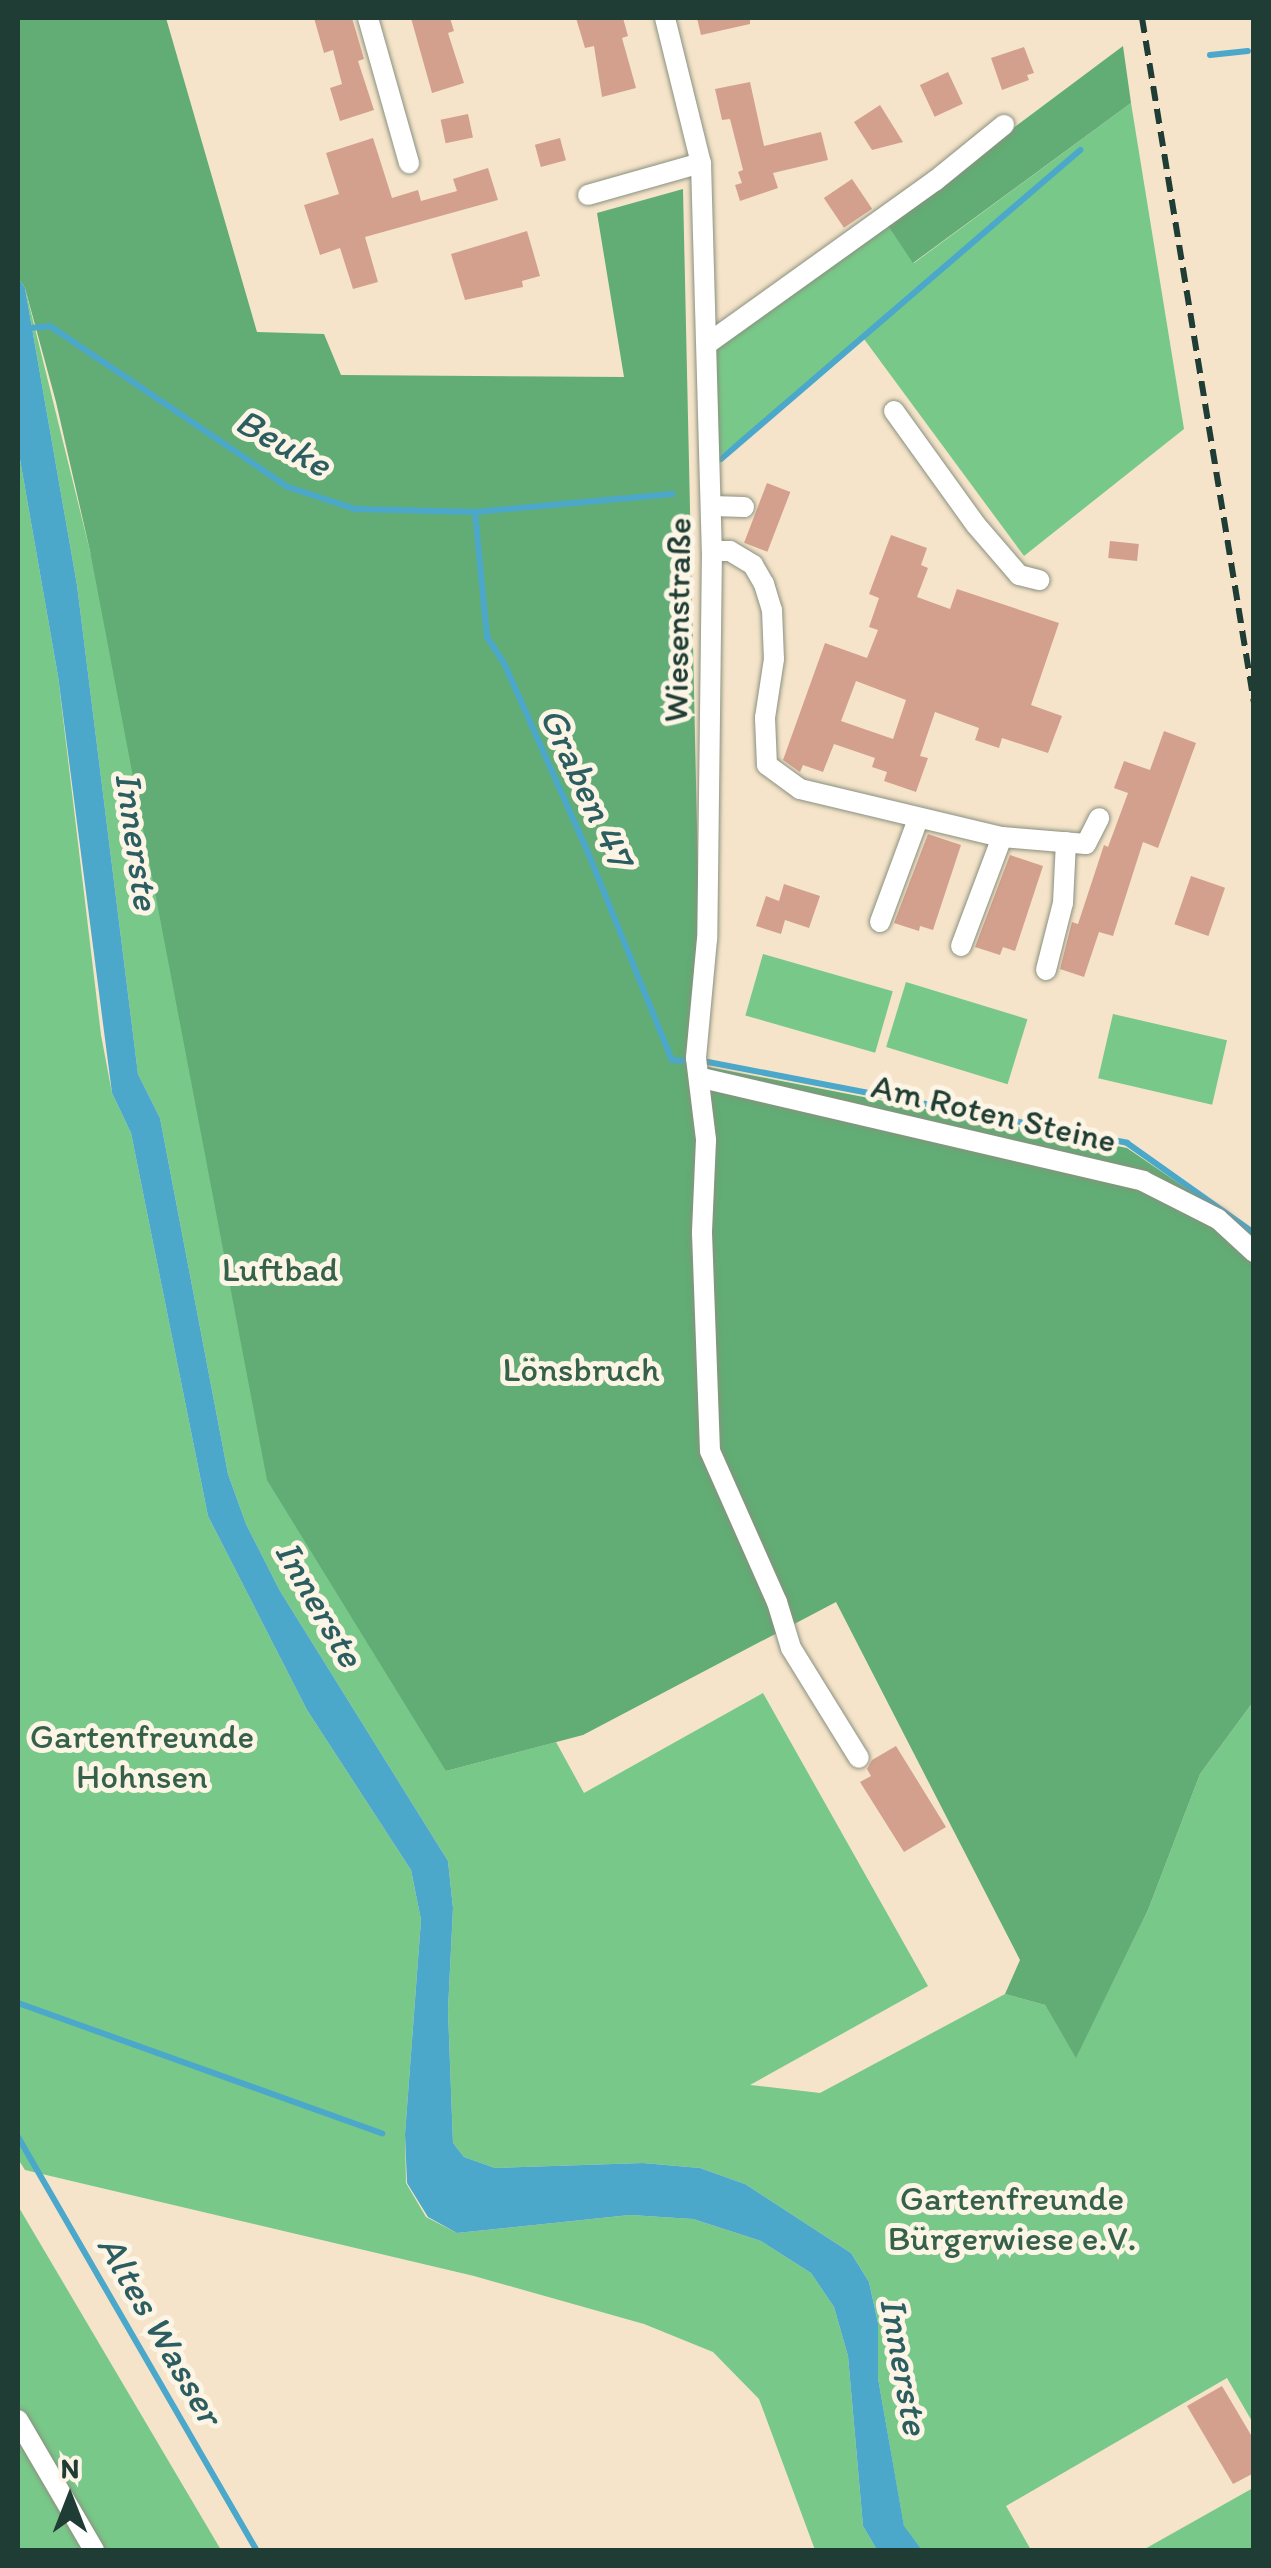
<!DOCTYPE html>
<html>
<head>
<meta charset="utf-8">
<style>
	body { margin:0 }
	#map { position:relative; width:1271px; height:2568px; overflow:hidden; background:#f5e4ca; font-family:Itim,sans-serif }
	div>[style] { position:absolute }
	[style*='--x'] { left:calc(var(--x)*1px); top:calc(var(--y)*1px); width:calc(var(--w)*1px); rotate:calc(var(--a)*1deg) }
	.green>* { inset:0; background:#78c889; transform-origin:0 0 }
	.forest>* { inset:0; background:#62ac75 }
	.water>* { inset:0; background:#4ba8ca }
	.stream>* { height:6px; margin:-3px; padding:0 3px; transform-origin:3px; border-radius:3px; background:#4ba8ca }
	.building>* { inset:0; background:#d3a08d; transform-origin:0 0 }
	.roads { filter:drop-shadow(0 0 2px #8a907f) drop-shadow(0 0 2px #8a907f) }
	.minor>* { height:20px; margin:-10px; padding:0 10px; transform-origin:10px; border-radius:10px; background:#fff }
	.rail>* { height:6px; margin-top:-3px; transform-origin:0; background:repeating-linear-gradient(90deg,#1f3d34 0 15px,transparent 0 23px) }
	span { translate:-50% -50%; white-space:nowrap; text-align:center; line-height:1.15; -webkit-text-stroke:10px #fcf5e5; paint-order:stroke }
	.street-label { font-size:35px; color:#1f3d34 }
	.park-label { font-size:35px; color:#356049 }
	.water-label { font-size:38px; color:#2c5d61; font-style:italic }
	.frame { position:absolute; inset:0; border:20px solid #1f3d34; pointer-events:none }
	.north { position:absolute; left:20px; top:2448px; width:100px; height:100px; -webkit-text-stroke:8px #fcf5e5; paint-order:stroke; rotate:0deg; font-size:28px; font-weight:700; line-height:40px; text-align:center; color:#1f3d34 }
	.north::after { content:''; display:block; margin:auto; width:35px; height:45px; background:#1f3d34; clip-path:polygon(50% 0,100% 100%,50% 72%,0 100%) }
</style>
</head>
<body>
<div id="map">
	<div class="green">
		<div style="clip-path:polygon(1131px 103px,1184px 429px,1024px 556px,864px 339px,716px 459px,712px 351px,886px 223px,914px 263px)"></div>
		<div style="clip-path:polygon(25px 288px,90px 551px,446px 1771px,556px 1742px,584px 1793px,763px 1693px,928px 1986px,750px 2085px,820px 2093px,1005px 1994px,1045px 2005px,1076px 2057px,1148px 1910px,1200px 1774px,1253px 1702px,1253px 2423px,1227px 2378px,1006px 2506px,1031px 2550px,922px 2550px,904px 2527px,878px 2378px,878px 2323px,869px 2282px,851px 2253px,745px 2184px,700px 2168px,643px 2163px,495px 2168px,464px 2157px,453px 2143px,448px 2010px,453px 1908px,448px 1861px,280px 1591px,246px 1524px,228px 1474px,160px 1118px,138px 1074px,77px 585px)"></div>
		<div style="clip-path:polygon(18px 448px,58px 676px,101px 1035px,112px 1093px,131px 1133px,208px 1516px,307px 1710px,411px 1870px,421px 1920px,405px 2134px,406px 2183px,426px 2217px,457px 2233px,630px 2215px,693px 2219px,761px 2241px,811px 2273px,834px 2307px,848px 2356px,863px 2526px,877px 2550px,815px 2550px,759px 2399px,713px 2352px,644px 2324px,474px 2276px,25px 2170px,18px 2159px)"></div>
		<div style="left:763px;top:954px;width:135px;height:64px;rotate:16deg"></div>
		<div style="left:906px;top:982px;width:127px;height:68px;rotate:17deg"></div>
		<div style="left:1113px;top:1014px;width:117px;height:66px;rotate:13deg"></div>
		<div style="clip-path:polygon(18px 2206px,221px 2550px,18px 2550px)"></div>
		<div style="clip-path:polygon(1253px 2488px,1253px 2550px,1143px 2550px)"></div>
	</div>
	<div class="forest">
		<div style="clip-path:polygon(18px 18px,166px 18px,257px 332px,324px 334px,341px 375px,624px 377px,597px 213px,683px 189px,699px 920px,688px 1063px,1127px 1148px,1253px 1234px,1253px 1702px,1200px 1774px,1148px 1910px,1076px 2058px,1045px 2005px,1005px 1994px,1020px 1960px,836px 1602px,583px 1735px,446px 1771px,267px 1480px,90px 551px,56px 402px,25px 288px,18px 278px)"></div>
		<div style="clip-path:polygon(1123px 46px,1131px 103px,913px 263px,886px 223px)"></div>
	</div>
	<div class="water">
		<div style="clip-path:polygon(18px 278px,25px 288px,77px 585px,138px 1074px,160px 1118px,228px 1474px,246px 1524px,280px 1591px,448px 1861px,453px 1908px,448px 2010px,453px 2143px,464px 2157px,495px 2168px,643px 2163px,700px 2168px,745px 2184px,851px 2253px,869px 2282px,878px 2323px,878px 2378px,904px 2526px,922px 2550px,877px 2550px,863px 2526px,848px 2356px,834px 2307px,811px 2273px,761px 2241px,693px 2219px,630px 2215px,457px 2233px,428px 2217px,407px 2183px,405px 2134px,421px 1920px,411px 1870px,307px 1710px,208px 1516px,131px 1133px,112px 1093px,58px 676px,18px 448px)"></div>
	</div>
	<div class="stream">
		<div style="--x:1210;--y:55;--w:38;--a:-6"></div>
		<div style="--x:18;--y:329;--w:32;--a:-5"></div>
		<div style="--x:50;--y:326;--w:287;--a:34.1"></div>
		<div style="--x:288;--y:487;--w:71;--a:18.2"></div>
		<div style="--x:355;--y:509;--w:120;--a:1.4"></div>
		<div style="--x:475;--y:512;--w:198;--a:-5.2"></div>
		<div style="--x:721;--y:459;--w:474;--a:-40.7"></div>
		<div style="--x:475;--y:512;--w:126;--a:84.5"></div>
		<div style="--x:487;--y:637;--w:31;--a:57"></div>
		<div style="--x:504;--y:663;--w:210;--a:66.1"></div>
		<div style="--x:589;--y:855;--w:221;--a:68"></div>
		<div style="--x:672;--y:1060;--w:19;--a:3"></div>
		<div style="--x:708;--y:1062;--w:427;--a:10.9"></div>
		<div style="--x:1127;--y:1143;--w:156;--a:35.3"></div>
		<div style="--x:18;--y:2003;--w:387;--a:19.7"></div>
		<div style="--x:18;--y:2137;--w:477;--a:60"></div>
	</div>
	<div class="building">
		<div style="clip-path:polygon(314px 18px,352px 18px,364px 59px,358px 61px,374px 110px,340px 121px,330px 88px,342px 84px,333px 50px,324px 53px)"></div>
		<div style="clip-path:polygon(411px 18px,450px 18px,454px 31px,448px 33px,464px 83px,432px 93px)"></div>
		<div style="clip-path:polygon(576px 18px,623px 18px,628px 36px,622px 38px,636px 88px,602px 97px,594px 46px,585px 48px)"></div>
		<div style="clip-path:polygon(697px 18px,750px 18px,750px 24px,701px 35px)"></div>
		<div style="clip-path:polygon(1024px 47px,1034px 73px,1027px 75px,1029px 80px,1002px 90px,991px 58px)"></div>
		<div style="left:948px;top:72px;width:35px;height:31px;rotate:65deg"></div>
		<div style="clip-path:polygon(750px 82px,764px 146px,821px 132px,828px 160px,773px 173px,778px 188px,740px 201px,735px 185px,742px 183px,738px 172px,743px 170px,730px 119px,722px 120px,715px 89px)"></div>
		<div style="clip-path:polygon(880px 105px,903px 142px,872px 150px,854px 122px)"></div>
		<div style="left:468px;top:114px;width:24px;height:28px;rotate:78deg"></div>
		<div style="clip-path:polygon(373px 138px,392px 198px,418px 190px,421px 201px,457px 191px,453px 179px,488px 168px,498px 200px,365px 237px,378px 282px,353px 289px,340px 248px,320px 255px,304px 205px,339px 194px,326px 153px)"></div>
		<div style="left:560px;top:138px;width:23px;height:26px;rotate:75deg"></div>
		<div style="left:852px;top:179px;width:36px;height:34px;rotate:56deg"></div>
		<div style="clip-path:polygon(527px 231px,540px 276px,522px 281px,523px 287px,465px 300px,451px 254px)"></div>
		<div style="left:767px;top:483px;width:25px;height:64px;rotate:21deg"></div>
		<div style="clip-path:polygon(evenodd,891px 535px,927px 548px,921px 565px,928px 568px,917px 597px,950px 609px,957px 589px,1059px 623px,1031px 705px,1062px 716px,1048px 753px,1002px 738px,999px 748px,975px 740px,979px 728px,935px 712px,920px 756px,928px 758px,916px 792px,884px 781px,887px 772px,872px 767px,875px 758px,834px 744px,823px 772px,803px 765px,800px 772px,783px 760px,825px 643px,867px 658px,878px 630px,869px 627px,879px 598px,869px 594px,891px 535px,856px 681px,906px 700px,893px 739px,841px 721px,856px 681px)"></div>
		<div style="left:1110px;top:541px;width:29px;height:17px;rotate:6deg"></div>
		<div style="clip-path:polygon(1164px 731px,1196px 743px,1158px 848px,1143px 842px,1113px 936px,1099px 932px,1084px 977px,1060px 969px,1072px 922px,1078px 924px,1104px 845px,1108px 847px,1128px 793px,1114px 788px,1124px 761px,1150px 770px)"></div>
		<div style="clip-path:polygon(928px 834px,961px 845px,933px 930px,920px 926px,919px 931px,894px 923px)"></div>
		<div style="clip-path:polygon(1010px 855px,1043px 866px,1015px 951px,1003px 947px,1000px 955px,975px 947px)"></div>
		<div style="left:1191px;top:876px;width:36px;height:51px;rotate:19deg"></div>
		<div style="clip-path:polygon(784px 884px,820px 896px,809px 928px,785px 920px,781px 934px,756px 926px,766px 896px,779px 901px)"></div>
		<div style="clip-path:polygon(896px 1746px,946px 1827px,904px 1852px,860px 1782px,871px 1776px,867px 1769px,872px 1760px)"></div>
		<div style="clip-path:polygon(1222px 2386px,1254px 2440px,1254px 2473px,1233px 2484px,1187px 2406px)"></div>
	</div>
	<div class="roads">
		<div class="minor">
			<div style="--x:368;--y:18;--w:151;--a:74.2"></div>
			<div style="--x:665;--y:18;--w:149;--a:76.1"></div>
			<div style="--x:701;--y:163;--w:388;--a:88.4"></div>
			<div style="--x:712;--y:551;--w:388;--a:90.7"></div>
			<div style="--x:707;--y:939;--w:120;--a:95.3"></div>
			<div style="--x:696;--y:1058;--w:83;--a:83"></div>
			<div style="--x:706;--y:1140;--w:93;--a:92.5"></div>
			<div style="--x:702;--y:1233;--w:218;--a:87.9"></div>
			<div style="--x:710;--y:1451;--w:165;--a:66.1"></div>
			<div style="--x:777;--y:1602;--w:48;--a:73.1"></div>
			<div style="--x:791;--y:1648;--w:129;--a:58.3"></div>
			<div style="--x:588;--y:195;--w:117;--a:-15.8"></div>
			<div style="--x:707;--y:344;--w:280;--a:-35.6"></div>
			<div style="--x:935;--y:181;--w:89;--a:-39.1"></div>
			<div style="--x:894;--y:411;--w:140;--a:54.3"></div>
			<div style="--x:976;--y:525;--w:66;--a:49.3"></div>
			<div style="--x:1019;--y:575;--w:21;--a:14"></div>
			<div style="--x:712;--y:506;--w:32;--a:2"></div>
			<div style="--x:712;--y:551;--w:18;--a:0"></div>
			<div style="--x:730;--y:551;--w:27;--a:31"></div>
			<div style="--x:753;--y:565;--w:22;--a:60"></div>
			<div style="--x:764;--y:584;--w:27;--a:73"></div>
			<div style="--x:772;--y:610;--w:49;--a:87.7"></div>
			<div style="--x:774;--y:659;--w:60;--a:98.7"></div>
			<div style="--x:765;--y:718;--w:47;--a:87.6"></div>
			<div style="--x:767;--y:765;--w:41;--a:36"></div>
			<div style="--x:800;--y:789;--w:208;--a:13.4"></div>
			<div style="--x:1002;--y:837;--w:84;--a:4.8"></div>
			<div style="--x:1086;--y:844;--w:29;--a:-63"></div>
			<div style="--x:880;--y:922;--w:110;--a:-69.7"></div>
			<div style="--x:961;--y:946;--w:116;--a:-69.4"></div>
			<div style="--x:1046;--y:970;--w:69;--a:-75.8"></div>
			<div style="--x:1063;--y:903;--w:61;--a:-87.2"></div>
			<div style="--x:702;--y:1078;--w:453;--a:13.1"></div>
			<div style="--x:1143;--y:1181;--w:84;--a:26.9"></div>
			<div style="--x:1218;--y:1219;--w:49;--a:42.5"></div>
			<div style="--x:18;--y:2420;--w:151;--a:59.7"></div>
		</div>
	</div>
	<div class="rail">
		<div style="--x:1142;--y:18;--w:694;--a:80.71"></div>
	</div>
	<div class="street-label">
		<span style="left:677px;top:620px;rotate:-89deg">Wiesenstraße</span>
		<span style="left:994px;top:1113px;rotate:13deg">Am Roten Steine</span>
	</div>
	<div class="park-label">
		<span style="left:280px;top:1269px">Luftbad</span>
		<span style="left:581px;top:1369px">Lönsbruch</span>
		<span style="left:142px;top:1756px">Gartenfreunde<br>Hohnsen</span>
		<span style="left:1012px;top:2218px">Gartenfreunde<br>Bürgerwiese e.V.</span>
	</div>
	<div class="water-label">
		<span style="left:283px;top:443px;rotate:29deg">Beuke</span>
		<span style="left:586px;top:787px;rotate:65deg">Graben 47</span>
		<span style="left:137px;top:841px;rotate:82deg">Innerste</span>
		<span style="left:319px;top:1604px;rotate:60deg">Innerste</span>
		<span style="left:160px;top:2330px;rotate:60deg">Altes Wasser</span>
		<span style="left:904px;top:2366px;rotate:80deg">Innerste</span>
	</div>
	<div class="frame"></div>
	<div class="north">N</div>
</div>
</body>
</html>
